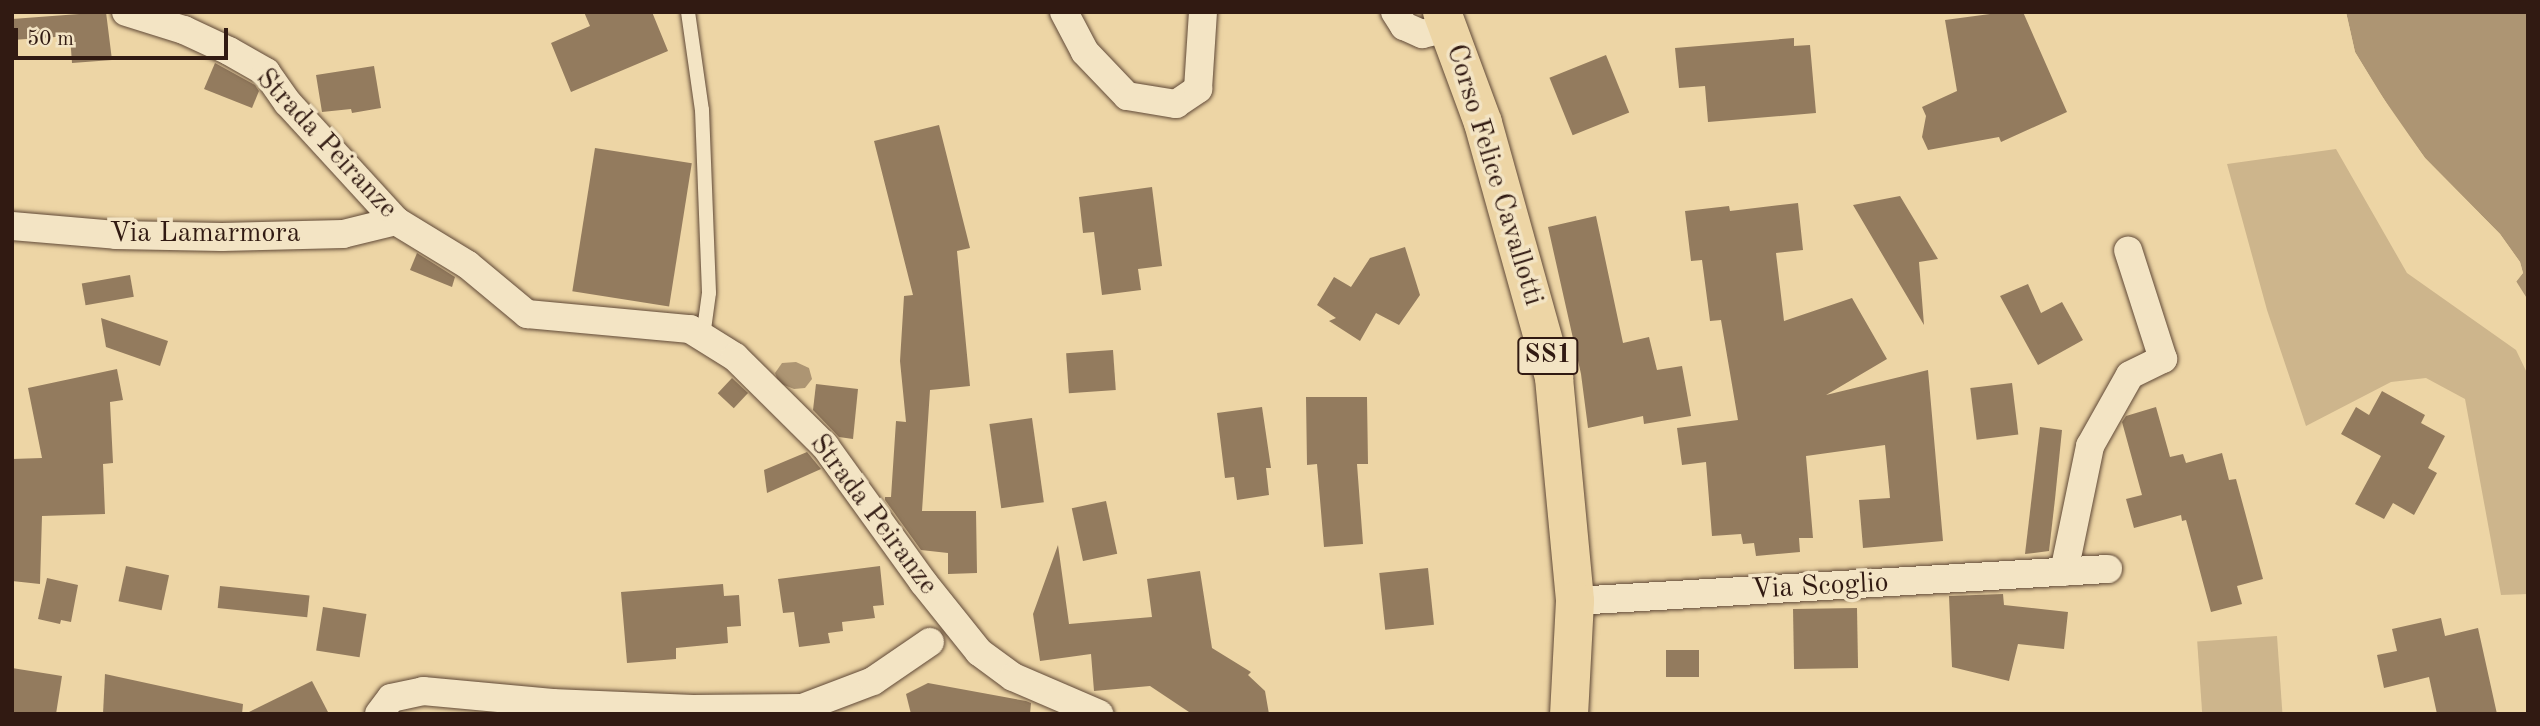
<!DOCTYPE html>
<html>
<head>
<meta charset="utf-8">
<style>
	body { margin:0 }
	#map { position:relative; width:2540px; height:726px; overflow:hidden; background:#edd5a5; font-family:"Old Standard TT",serif }
	div>[style] { position:absolute }
	[style*='--x'] { left:calc(var(--x)*1px); top:calc(var(--y)*1px); width:calc(var(--w)*1px); rotate:calc(var(--a)*1deg) }
	.green>* { inset:0; background:#cdb58c; transform-origin:0 0 }
	.water>* { inset:0; background:#ad9573 }
	.pier>* { inset:0; background:#edd5a5 }
	.building>* { inset:0; background:#937b5e; transform-origin:0 0 }
	.roads { filter:drop-shadow(0 0 2px #604937) drop-shadow(0 0 2px #604937) }
	.lane>* { height:14px; margin:-7px; padding:0 7px; transform-origin:7px; border-radius:7px; background:#f3e4c4 }
	.street>* { height:28px; margin:-14px; padding:0 14px; transform-origin:14px; border-radius:14px; background:#f3e4c4 }
	.primary>* { height:38px; margin:-19px; padding:0 19px; transform-origin:19px; border-radius:19px; background:#edd5a5 }
	span { translate:-50% -50%; white-space:nowrap; text-align:center; line-height:1.15; -webkit-text-stroke:7px #f3e4c4; paint-order:stroke }
	.shield-label span { padding:2px 5px; background:#f3e4c4; border:2px solid; border-radius:5px; -webkit-text-stroke-width:0 }
	.shield-label { font-size:26px; color:#311a12; font-weight:700 }
	.street-label { font-size:28px; color:#311a12 }
	.frame { position:absolute; inset:0; border:14px solid #311a12; pointer-events:none }
	.scale { position:absolute; left:14px; top:28px; width:214px; height:32px; box-sizing:border-box; border:4px solid #311a12; border-top:0; padding-left:9px; font-size:21px; line-height:24px; white-space:nowrap; color:#311a12; -webkit-text-stroke:5px #f3e4c4; paint-order:stroke }
</style>
</head>
<body>
<div id="map">
	<div class="green">
		<div style="clip-path:polygon(2336px 149px,2407px 273px,2516px 350px,2528px 375px,2528px 594px,2501px 595px,2465px 399px,2426px 378px,2391px 382px,2306px 426px,2267px 310px,2227px 164px)"></div>
		<div style="left:2277px;top:636px;width:78px;height:80px;rotate:86deg"></div>
	</div>
	<div class="water">
		<div style="clip-path:polygon(2346px 12px,2528px 12px,2528px 300px,2516px 281px,2523px 273px,2520px 262px,2500px 234px,2425px 158px,2379px 92px,2355px 52px)"></div>
		<div style="clip-path:polygon(796px 362px,809px 368px,812px 379px,805px 388px,794px 389px,779px 383px,775px 373px,782px 363px)"></div>
	</div>
	<div class="pier">
		<div style="clip-path:polygon(2343px 12px,2346px 12px,2355px 52px,2395px 117px,2425px 158px,2500px 234px,2520px 262px,2523px 273px,2516px 282px,2528px 303px,2513px 282px,2519px 272px,2517px 263px,2497px 237px,2422px 160px,2376px 94px,2352px 53px)"></div>
	</div>
	<div class="building">
		<div style="clip-path:polygon(106px 12px,112px 60px,72px 63px,70px 36px,12px 40px,12px 19px)"></div>
		<div style="clip-path:polygon(584px 12px,652px 12px,668px 51px,571px 92px,551px 43px,590px 26px)"></div>
		<div style="clip-path:polygon(2005px 12px,2023px 12px,2067px 112px,2001px 142px,1999px 137px,1928px 150px,1922px 137px,1926px 116px,1922px 107px,1957px 91px,1945px 20px)"></div>
		<div style="clip-path:polygon(1794px 38px,1794px 46px,1810px 45px,1816px 113px,1708px 122px,1705px 86px,1679px 88px,1675px 48px)"></div>
		<div style="left:1606px;top:55px;width:62px;height:61px;rotate:68deg"></div>
		<div style="clip-path:polygon(215px 63px,255px 85px,259px 91px,252px 108px,204px 89px)"></div>
		<div style="clip-path:polygon(374px 66px,381px 108px,352px 113px,351px 109px,322px 112px,316px 75px)"></div>
		<div style="clip-path:polygon(939px 125px,970px 248px,957px 251px,970px 386px,930px 390px,922px 511px,976px 511px,977px 573px,948px 574px,948px 553px,921px 550px,885px 500px,885px 497px,891px 497px,896px 421px,906px 422px,900px 361px,904px 296px,913px 295px,874px 141px)"></div>
		<div style="left:595px;top:148px;width:98px;height:145px;rotate:9deg"></div>
		<div style="clip-path:polygon(1152px 187px,1162px 266px,1138px 269px,1141px 290px,1102px 295px,1094px 232px,1083px 233px,1079px 197px)"></div>
		<div style="clip-path:polygon(1900px 196px,1938px 259px,1919px 262px,1924px 325px,1853px 205px)"></div>
		<div style="clip-path:polygon(1798px 203px,1803px 250px,1776px 253px,1784px 321px,1852px 298px,1887px 359px,1826px 395px,1928px 370px,1943px 541px,1863px 548px,1859px 500px,1890px 498px,1885px 445px,1806px 456px,1813px 538px,1799px 538px,1800px 552px,1756px 556px,1754px 543px,1743px 544px,1741px 534px,1712px 536px,1706px 462px,1682px 465px,1677px 428px,1738px 420px,1721px 320px,1710px 321px,1702px 260px,1691px 261px,1685px 211px,1729px 206px,1730px 211px)"></div>
		<div style="clip-path:polygon(1596px 216px,1623px 343px,1649px 337px,1657px 370px,1682px 366px,1691px 416px,1644px 424px,1643px 416px,1588px 428px,1581px 374px,1548px 227px)"></div>
		<div style="clip-path:polygon(1405px 247px,1420px 295px,1399px 325px,1376px 313px,1360px 341px,1329px 321px,1336px 318px,1317px 305px,1334px 277px,1351px 287px,1370px 258px)"></div>
		<div style="clip-path:polygon(417px 253px,455px 277px,452px 287px,410px 270px)"></div>
		<div style="left:130px;top:275px;width:22px;height:49px;rotate:80deg"></div>
		<div style="clip-path:polygon(2028px 284px,2041px 313px,2062px 302px,2083px 340px,2038px 365px,2000px 296px)"></div>
		<div style="clip-path:polygon(101px 318px,168px 341px,160px 366px,106px 347px)"></div>
		<div style="left:1113px;top:350px;width:40px;height:47px;rotate:86deg"></div>
		<div style="clip-path:polygon(117px 369px,123px 400px,110px 402px,113px 463px,103px 464px,105px 514px,42px 516px,40px 584px,12px 581px,12px 459px,42px 458px,28px 388px)"></div>
		<div style="left:732px;top:378px;width:22px;height:21px;rotate:43deg"></div>
		<div style="left:2012px;top:383px;width:52px;height:42px;rotate:83deg"></div>
		<div style="clip-path:polygon(816px 384px,858px 389px,853px 439px,839px 437px,813px 410px)"></div>
		<div style="clip-path:polygon(2382px 391px,2425px 415px,2421px 423px,2445px 436px,2428px 468px,2437px 473px,2414px 515px,2393px 503px,2384px 519px,2355px 504px,2381px 456px,2341px 434px,2356px 407px,2369px 415px)"></div>
		<div style="clip-path:polygon(1306px 397px,1367px 397px,1368px 464px,1357px 464px,1363px 544px,1324px 547px,1317px 464px,1307px 465px)"></div>
		<div style="clip-path:polygon(1262px 407px,1271px 468px,1266px 468px,1269px 495px,1237px 500px,1234px 477px,1225px 478px,1217px 413px)"></div>
		<div style="clip-path:polygon(2156px 407px,2170px 457px,2183px 454px,2186px 463px,2222px 453px,2229px 480px,2236px 479px,2263px 579px,2237px 586px,2242px 604px,2211px 612px,2186px 520px,2182px 521px,2181px 515px,2134px 528px,2126px 499px,2142px 495px,2122px 422px,2126px 416px)"></div>
		<div style="left:1032px;top:418px;width:85px;height:43px;rotate:82deg"></div>
		<div style="clip-path:polygon(2040px 427px,2062px 430px,2055px 499px,2049px 551px,2025px 554px)"></div>
		<div style="clip-path:polygon(807px 452px,821px 469px,767px 493px,764px 470px)"></div>
		<div style="left:1106px;top:501px;width:54px;height:35px;rotate:78deg"></div>
		<div style="clip-path:polygon(1058px 545px,1069px 624px,1152px 617px,1147px 579px,1200px 571px,1212px 648px,1251px 672px,1248px 675px,1265px 691px,1269px 714px,1192px 714px,1150px 686px,1094px 691px,1091px 654px,1040px 661px,1033px 614px)"></div>
		<div style="left:126px;top:566px;width:44px;height:36px;rotate:12deg"></div>
		<div style="clip-path:polygon(880px 566px,884px 605px,873px 606px,875px 618px,842px 622px,843px 631px,828px 633px,830px 643px,799px 647px,794px 612px,783px 613px,778px 579px)"></div>
		<div style="left:1428px;top:568px;width:57px;height:49px;rotate:84deg"></div>
		<div style="clip-path:polygon(47px 578px,78px 585px,71px 622px,61px 620px,60px 624px,38px 619px)"></div>
		<div style="clip-path:polygon(723px 584px,724px 596px,739px 595px,741px 626px,727px 627px,728px 643px,676px 648px,676px 659px,627px 663px,621px 592px)"></div>
		<div style="left:220px;top:586px;width:90px;height:22px;rotate:6deg"></div>
		<div style="clip-path:polygon(2003px 594px,2004px 605px,2068px 612px,2064px 649px,2018px 644px,2009px 681px,1952px 667px,1949px 596px)"></div>
		<div style="left:323px;top:607px;width:44px;height:44px;rotate:9deg"></div>
		<div style="left:1857px;top:608px;width:60px;height:64px;rotate:89deg"></div>
		<div style="clip-path:polygon(2441px 618px,2445px 636px,2478px 628px,2497px 714px,2437px 714px,2429px 677px,2384px 688px,2377px 655px,2397px 651px,2392px 629px)"></div>
		<div style="left:1666px;top:650px;width:33px;height:27px"></div>
		<div style="clip-path:polygon(12px 668px,62px 676px,56px 714px,12px 714px)"></div>
		<div style="clip-path:polygon(105px 674px,243px 704px,242px 714px,103px 714px)"></div>
		<div style="clip-path:polygon(312px 681px,329px 714px,245px 714px)"></div>
		<div style="clip-path:polygon(928px 683px,1026px 701px,1031px 703px,1030px 714px,911px 714px,906px 694px)"></div>
	</div>
	<div class="roads">
		<div class="lane">
			<div style="--x:688;--y:12;--w:99;--a:81.9"></div>
			<div style="--x:702;--y:110;--w:183;--a:87.8"></div>
			<div style="--x:709;--y:293;--w:44;--a:97.8"></div>
		</div>
		<div class="street">
			<div style="--x:126;--y:12;--w:61;--a:17.2"></div>
			<div style="--x:184;--y:30;--w:50;--a:25"></div>
			<div style="--x:229;--y:51;--w:43;--a:29.6"></div>
			<div style="--x:266;--y:72;--w:38;--a:55"></div>
			<div style="--x:288;--y:103;--w:160;--a:47.5"></div>
			<div style="--x:396;--y:221;--w:84;--a:31.4"></div>
			<div style="--x:468;--y:265;--w:77;--a:39.7"></div>
			<div style="--x:527;--y:314;--w:164;--a:5.3"></div>
			<div style="--x:690;--y:329;--w:53;--a:31.9"></div>
			<div style="--x:735;--y:357;--w:127;--a:44.7"></div>
			<div style="--x:825;--y:446;--w:168;--a:54.2"></div>
			<div style="--x:923;--y:582;--w:90;--a:51.3"></div>
			<div style="--x:979;--y:652;--w:42;--a:36.3"></div>
			<div style="--x:1013;--y:677;--w:94;--a:23.3"></div>
			<div style="--x:1064;--y:12;--w:45;--a:62.3"></div>
			<div style="--x:1085;--y:52;--w:61;--a:46.3"></div>
			<div style="--x:1127;--y:96;--w:50;--a:9.3"></div>
			<div style="--x:1176;--y:104;--w:27;--a:-34"></div>
			<div style="--x:1198;--y:89;--w:77;--a:-86.3"></div>
			<div style="--x:1395;--y:12;--w:17;--a:57"></div>
			<div style="--x:1404;--y:26;--w:20;--a:24"></div>
			<div style="--x:1422;--y:34;--w:28;--a:-13"></div>
			<div style="--x:12;--y:226;--w:104;--a:4.9"></div>
			<div style="--x:116;--y:235;--w:106;--a:1.1"></div>
			<div style="--x:222;--y:237;--w:121;--a:-1.4"></div>
			<div style="--x:343;--y:234;--w:55;--a:-13.8"></div>
			<div style="--x:2064;--y:572;--w:129;--a:-78.3"></div>
			<div style="--x:2090;--y:446;--w:81;--a:-60.6"></div>
			<div style="--x:2130;--y:375;--w:37;--a:-26"></div>
			<div style="--x:2163;--y:359;--w:114;--a:-107.8"></div>
			<div style="--x:1575;--y:601;--w:534;--a:-3.44"></div>
			<div style="--x:379;--y:714;--w:20;--a:-53"></div>
			<div style="--x:391;--y:698;--w:33;--a:-12"></div>
			<div style="--x:423;--y:691;--w:130;--a:5.3"></div>
			<div style="--x:552;--y:703;--w:141;--a:2.4"></div>
			<div style="--x:693;--y:709;--w:109;--a:-0.5"></div>
			<div style="--x:802;--y:708;--w:76;--a:-20.8"></div>
			<div style="--x:873;--y:681;--w:69;--a:-34.4"></div>
		</div>
		<div class="primary">
			<div style="--x:1442;--y:12;--w:118;--a:69.7"></div>
			<div style="--x:1483;--y:123;--w:265;--a:74.4"></div>
			<div style="--x:1554;--y:378;--w:224;--a:84.6"></div>
			<div style="--x:1575;--y:601;--w:113;--a:93"></div>
		</div>
	</div>
	<div class="shield-label">
		<span style="left:1548px;top:356px">SS1</span>
	</div>
	<div class="street-label">
		<span style="left:326px;top:144px;rotate:47deg">Strada Peiranze</span>
		<span style="left:1494px;top:175px;rotate:73deg">Corso Felice Cavallotti</span>
		<span style="left:205px;top:234px">Via Lamarmora</span>
		<span style="left:873px;top:515px;rotate:53deg">Strada Peiranze</span>
		<span style="left:1820px;top:587px;rotate:-3deg">Via Scoglio</span>
	</div>
	<div class="frame"></div>
	<div class="scale">50 m</div>
</div>
</body>
</html>
